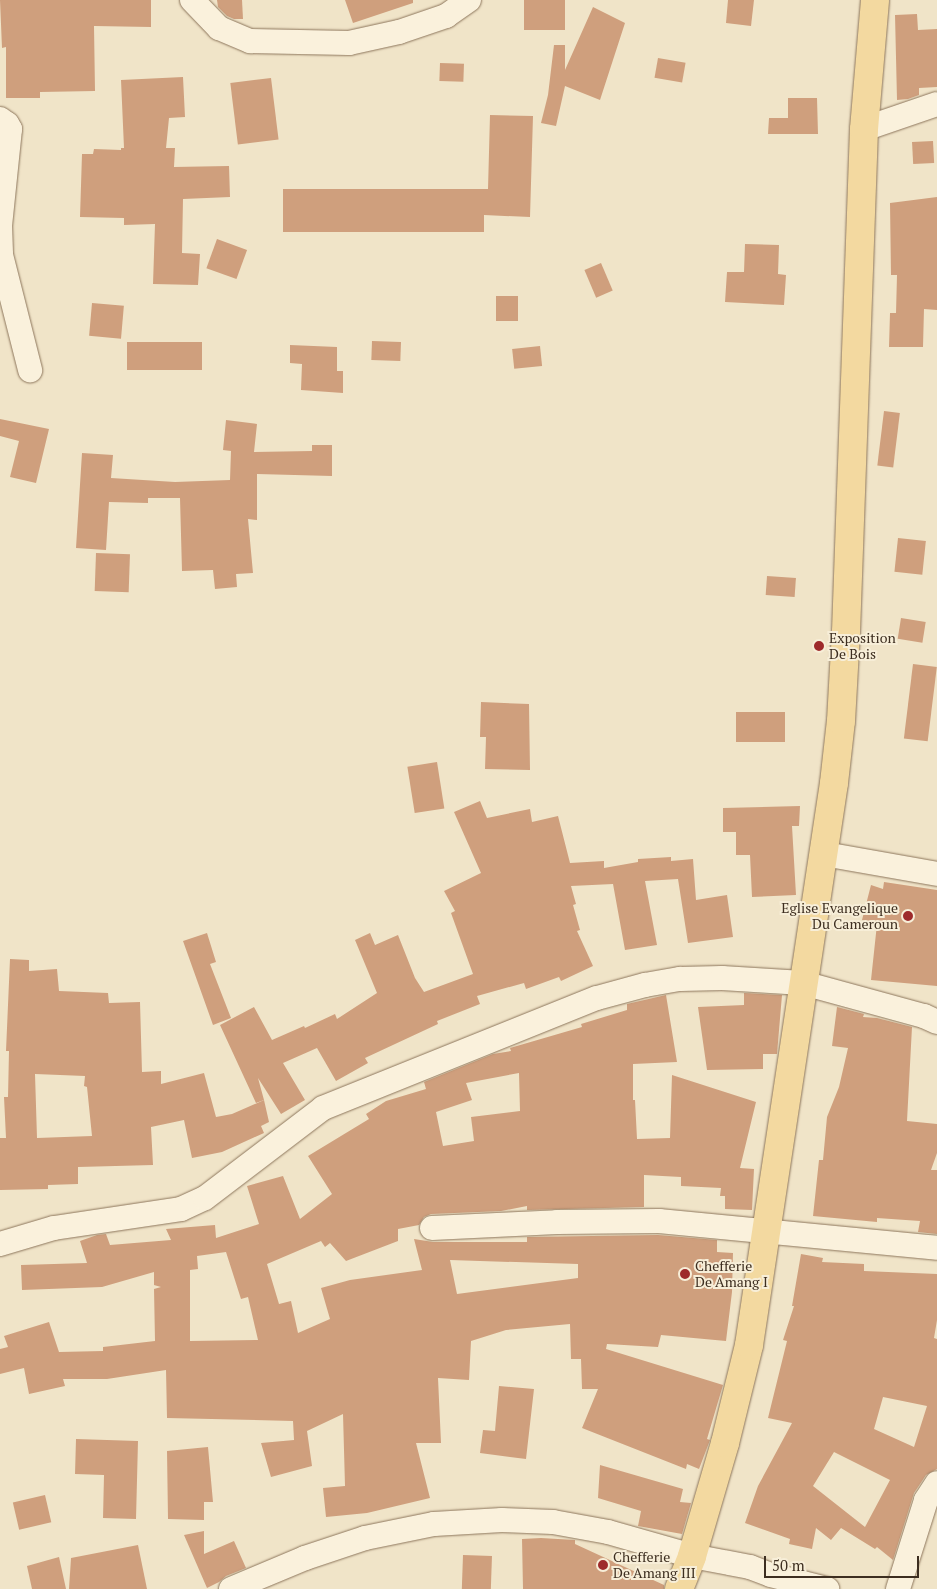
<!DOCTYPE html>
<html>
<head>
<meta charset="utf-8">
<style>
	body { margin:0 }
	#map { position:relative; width:937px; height:1589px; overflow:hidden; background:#f0e4c8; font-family:"PT Serif",serif }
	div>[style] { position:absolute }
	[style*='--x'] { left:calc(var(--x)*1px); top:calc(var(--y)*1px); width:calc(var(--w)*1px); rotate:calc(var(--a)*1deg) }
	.building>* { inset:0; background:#cf9f7d; transform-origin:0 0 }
	.roads { filter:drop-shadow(0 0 1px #8d765c) drop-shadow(0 0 1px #8d765c) }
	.minor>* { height:24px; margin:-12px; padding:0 12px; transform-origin:12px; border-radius:12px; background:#faf1dc }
	.major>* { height:28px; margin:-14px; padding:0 14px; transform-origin:14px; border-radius:14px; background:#f3d9a0 }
	.dots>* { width:14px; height:14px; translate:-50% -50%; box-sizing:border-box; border:2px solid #f7eed8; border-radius:50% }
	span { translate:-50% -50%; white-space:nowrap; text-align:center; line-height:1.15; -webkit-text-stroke:4px #f7eed8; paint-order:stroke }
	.poi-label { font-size:14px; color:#3d2e20 }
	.left { translate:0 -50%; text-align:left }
	.right { translate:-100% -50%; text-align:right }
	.scale { position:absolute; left:764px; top:1556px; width:155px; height:22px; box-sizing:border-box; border:2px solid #3d2e20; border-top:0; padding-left:6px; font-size:15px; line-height:18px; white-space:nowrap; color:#3d2e20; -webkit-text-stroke:4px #f7eed8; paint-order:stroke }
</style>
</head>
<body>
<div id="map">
	<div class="building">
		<div style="clip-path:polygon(0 0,151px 0,151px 27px,94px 26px,95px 91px,40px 92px,40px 98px,6px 98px,6px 47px,2px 48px)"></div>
		<div style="clip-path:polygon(217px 0,242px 0,243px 19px,234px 19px,227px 16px,218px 7px)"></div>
		<div style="clip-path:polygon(345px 0,413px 0,413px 3px,353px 23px)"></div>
		<div style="left:524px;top:0;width:41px;height:30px"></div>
		<div style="clip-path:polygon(728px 0,754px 0,751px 26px,726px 23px)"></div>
		<div style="clip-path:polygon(593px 7px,625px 23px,600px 100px,565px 86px,556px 126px,541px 123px,548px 95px,554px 45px,565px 45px,565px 70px)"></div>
		<div style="clip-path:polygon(917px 14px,918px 30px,937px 29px,937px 87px,919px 88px,919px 95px,908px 99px,897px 100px,895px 15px)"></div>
		<div style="left:658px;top:58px;width:28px;height:20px;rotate:10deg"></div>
		<div style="left:440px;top:63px;width:24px;height:18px;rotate:2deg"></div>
		<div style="clip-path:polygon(183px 77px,185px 117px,169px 118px,166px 148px,175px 148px,174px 167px,229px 166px,230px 197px,183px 199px,182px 253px,200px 254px,198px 285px,153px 284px,155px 224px,124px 225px,124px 218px,80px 217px,82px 154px,93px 154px,94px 149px,121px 150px,121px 148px,124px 148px,121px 80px)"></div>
		<div style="left:271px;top:78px;width:62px;height:41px;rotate:83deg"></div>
		<div style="clip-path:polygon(788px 98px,817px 98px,818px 134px,768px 134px,769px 118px,788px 118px)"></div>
		<div style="clip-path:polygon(490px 115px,533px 116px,530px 217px,484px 215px,484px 232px,283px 232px,283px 189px,488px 189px)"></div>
		<div style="left:933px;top:141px;width:22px;height:21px;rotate:87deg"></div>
		<div style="clip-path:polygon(937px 197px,937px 310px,924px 309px,923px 347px,889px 347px,890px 313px,896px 313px,897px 275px,891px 275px,890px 203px)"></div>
		<div style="left:217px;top:239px;width:32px;height:31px;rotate:20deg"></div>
		<div style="clip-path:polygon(745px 244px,779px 245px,778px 274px,786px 275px,784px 305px,725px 302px,727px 272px,744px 272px)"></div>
		<div style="left:601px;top:263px;width:30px;height:18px;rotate:67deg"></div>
		<div style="left:496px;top:296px;width:22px;height:25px"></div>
		<div style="left:92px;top:303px;width:32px;height:33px;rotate:5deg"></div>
		<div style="left:372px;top:341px;width:29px;height:19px;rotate:2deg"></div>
		<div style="left:127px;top:342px;width:75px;height:28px"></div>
		<div style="clip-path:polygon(290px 345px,337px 347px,337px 371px,343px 371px,343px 393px,301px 390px,302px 364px,290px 363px)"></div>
		<div style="left:540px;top:346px;width:20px;height:28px;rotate:84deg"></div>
		<div style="left:884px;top:411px;width:16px;height:55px;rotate:7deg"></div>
		<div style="clip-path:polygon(0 419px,49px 429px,36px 483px,10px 477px,19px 441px,0 436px)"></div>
		<div style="clip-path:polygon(226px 420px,257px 424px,254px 452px,312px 451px,312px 445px,332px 445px,332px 476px,257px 474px,257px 520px,248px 519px,253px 573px,236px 574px,237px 587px,215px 589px,213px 570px,182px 571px,180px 498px,148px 498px,148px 503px,109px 502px,106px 550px,76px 548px,82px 453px,113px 455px,111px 478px,175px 482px,230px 480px,231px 451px,223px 450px)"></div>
		<div style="left:898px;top:538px;width:28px;height:34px;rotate:6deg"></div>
		<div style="left:96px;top:553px;width:34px;height:38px;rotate:2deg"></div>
		<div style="left:767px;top:576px;width:29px;height:19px;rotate:4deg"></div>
		<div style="left:901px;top:618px;width:25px;height:21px;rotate:9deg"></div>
		<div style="left:913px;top:664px;width:24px;height:75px;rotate:7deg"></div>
		<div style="clip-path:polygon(481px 702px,529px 704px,530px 770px,485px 769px,486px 737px,480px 737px)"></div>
		<div style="left:736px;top:712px;width:49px;height:30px"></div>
		<div style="left:437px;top:762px;width:47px;height:30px;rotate:81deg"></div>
		<div style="clip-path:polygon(480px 801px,487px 818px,530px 809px,532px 822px,558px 816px,570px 863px,604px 861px,604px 868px,638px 862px,638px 859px,671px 857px,671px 861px,693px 859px,696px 900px,727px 895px,733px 937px,688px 943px,678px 879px,645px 881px,657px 945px,625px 950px,613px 884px,571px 886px,576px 904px,573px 905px,580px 930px,577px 931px,593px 966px,561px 981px,559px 977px,526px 989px,524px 983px,477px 996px,480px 1004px,437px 1021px,438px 1024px,365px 1058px,368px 1063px,336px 1081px,317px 1048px,283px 1063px,305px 1100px,281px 1114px,258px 1078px,264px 1100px,256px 1103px,220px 1025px,254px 1007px,272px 1040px,304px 1026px,305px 1028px,335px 1014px,337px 1019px,377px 993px,355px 940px,370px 933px,375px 945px,398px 935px,415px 978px,424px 992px,473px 974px,451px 913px,455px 911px,444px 891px,481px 873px,454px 812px)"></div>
		<div style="clip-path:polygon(800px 806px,799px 826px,792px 826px,796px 895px,752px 897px,750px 855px,736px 855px,736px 832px,723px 832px,723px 808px)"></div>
		<div style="clip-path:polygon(884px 882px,937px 890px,937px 986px,871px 980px,877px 924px,862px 920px,871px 885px,883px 889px)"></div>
		<div style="clip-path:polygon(207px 933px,216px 962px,210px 964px,231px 1018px,213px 1025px,183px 941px)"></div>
		<div style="clip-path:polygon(evenodd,10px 959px,29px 960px,29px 971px,57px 969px,59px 991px,108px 993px,109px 1003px,140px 1002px,142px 1072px,161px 1071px,161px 1084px,204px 1073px,216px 1117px,232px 1114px,264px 1100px,269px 1122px,261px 1126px,264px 1133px,222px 1152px,192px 1158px,184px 1120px,151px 1127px,153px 1165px,78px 1167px,78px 1184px,48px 1185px,48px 1189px,0 1190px,0 1138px,6px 1138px,4px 1097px,8px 1097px,9px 1051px,6px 1051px,10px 959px,35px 1074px,85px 1076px,84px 1086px,87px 1087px,92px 1136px,37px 1138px,35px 1074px)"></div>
		<div style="clip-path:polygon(744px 993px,782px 995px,777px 1054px,763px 1054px,763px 1069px,707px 1070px,698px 1007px,744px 1005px)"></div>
		<div style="clip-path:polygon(evenodd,666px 995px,677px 1062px,633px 1064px,633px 1100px,635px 1100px,637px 1139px,670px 1138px,672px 1075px,756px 1102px,740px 1168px,754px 1169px,752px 1210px,725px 1209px,725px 1196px,720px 1196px,721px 1188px,681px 1186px,681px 1177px,644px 1175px,644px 1207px,527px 1210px,527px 1206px,501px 1211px,431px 1214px,424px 1217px,419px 1225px,398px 1229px,398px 1241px,346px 1261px,330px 1243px,325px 1247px,321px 1241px,267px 1264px,279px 1304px,291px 1301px,298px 1333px,330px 1319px,321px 1288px,350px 1280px,422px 1270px,414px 1239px,433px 1242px,527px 1242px,527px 1237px,658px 1235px,717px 1240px,717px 1252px,733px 1253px,732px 1292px,726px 1341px,661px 1335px,658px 1347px,607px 1344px,606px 1349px,723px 1385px,707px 1439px,710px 1440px,699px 1469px,687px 1464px,686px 1469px,582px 1428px,598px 1389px,582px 1389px,581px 1359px,571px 1359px,570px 1324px,506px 1330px,471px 1341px,469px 1380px,438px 1378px,441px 1443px,416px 1443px,430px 1498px,367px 1513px,326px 1517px,323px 1488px,345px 1486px,343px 1414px,307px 1431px,312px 1466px,271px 1477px,261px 1443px,294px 1440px,293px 1421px,167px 1418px,166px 1370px,107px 1379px,63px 1379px,65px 1386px,29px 1394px,24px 1368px,0 1374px,0 1349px,8px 1347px,4px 1336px,49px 1322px,59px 1352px,103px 1351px,103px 1347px,155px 1341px,154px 1289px,161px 1287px,154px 1285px,154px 1272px,102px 1287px,22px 1290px,21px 1265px,87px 1263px,80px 1241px,97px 1235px,106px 1234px,110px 1245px,171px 1240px,166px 1229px,215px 1225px,216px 1238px,259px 1224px,247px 1186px,283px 1176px,300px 1219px,332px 1194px,308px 1156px,369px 1119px,366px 1114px,386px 1101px,426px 1089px,424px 1082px,493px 1054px,511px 1051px,510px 1048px,582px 1027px,581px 1024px,627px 1010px,627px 1004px,666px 995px,519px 1073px,520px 1111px,471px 1117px,474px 1141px,443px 1146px,436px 1112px,472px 1100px,466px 1083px,519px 1073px,666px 995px,226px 1252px,241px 1299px,248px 1297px,258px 1340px,190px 1341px,190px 1270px,198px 1269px,197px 1256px,226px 1252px,666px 995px,450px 1260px,578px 1264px,578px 1278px,457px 1294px,450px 1260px)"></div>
		<div style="clip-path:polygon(837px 1007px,864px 1014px,863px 1017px,877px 1018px,912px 1027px,907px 1121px,937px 1124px,937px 1153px,931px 1170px,937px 1170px,937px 1234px,918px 1232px,920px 1221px,877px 1218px,877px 1222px,813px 1216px,819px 1160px,823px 1160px,827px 1117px,839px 1087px,848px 1048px,832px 1046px)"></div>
		<div style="clip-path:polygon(evenodd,801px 1254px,823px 1258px,822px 1262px,864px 1264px,864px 1271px,937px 1274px,937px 1320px,934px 1338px,937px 1339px,937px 1469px,926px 1475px,914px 1493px,893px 1560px,877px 1547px,875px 1549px,841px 1528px,831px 1540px,816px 1528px,812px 1549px,789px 1544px,790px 1539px,745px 1523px,758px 1486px,792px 1423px,768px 1418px,787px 1341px,783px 1340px,794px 1306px,792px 1306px,801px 1254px,883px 1397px,927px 1406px,914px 1447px,874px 1429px,883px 1397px,801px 1254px,834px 1452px,890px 1480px,865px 1527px,813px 1486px,834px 1452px)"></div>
		<div style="clip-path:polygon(499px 1386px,534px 1389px,526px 1459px,480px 1453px,483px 1430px,495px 1431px)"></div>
		<div style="clip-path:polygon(76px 1439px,138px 1441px,136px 1519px,103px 1518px,104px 1475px,75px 1474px)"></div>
		<div style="clip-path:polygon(208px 1447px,213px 1502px,204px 1502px,204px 1520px,168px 1519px,167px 1451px)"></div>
		<div style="clip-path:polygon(600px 1465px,683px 1489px,680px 1502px,691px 1503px,682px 1534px,638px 1526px,641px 1511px,598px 1498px)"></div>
		<div style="left:45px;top:1495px;width:28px;height:33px;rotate:77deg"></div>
		<div style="clip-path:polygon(204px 1531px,204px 1554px,234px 1541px,246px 1568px,226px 1576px,219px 1582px,207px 1588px,184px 1535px)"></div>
		<div style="clip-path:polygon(541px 1538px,575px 1540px,575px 1544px,664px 1585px,664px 1589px,523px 1589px,522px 1539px)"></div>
		<div style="clip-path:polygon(138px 1545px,147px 1589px,69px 1589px,71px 1558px)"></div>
		<div style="left:463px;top:1555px;width:29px;height:34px;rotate:2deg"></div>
		<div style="clip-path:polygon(59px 1557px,66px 1589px,32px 1589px,27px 1566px)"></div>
	</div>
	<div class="roads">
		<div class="minor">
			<div style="--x:192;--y:0;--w:39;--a:46"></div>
			<div style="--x:219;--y:28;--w:34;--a:23"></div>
			<div style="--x:250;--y:41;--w:99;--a:1.2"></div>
			<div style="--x:349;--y:43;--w:51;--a:-12.4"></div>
			<div style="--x:399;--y:32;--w:50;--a:-18.8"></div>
			<div style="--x:446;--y:16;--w:28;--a:-35"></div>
			<div style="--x:0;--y:119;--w:9;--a:36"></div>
			<div style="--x:7;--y:124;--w:6;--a:59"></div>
			<div style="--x:10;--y:129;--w:97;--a:95.9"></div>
			<div style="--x:0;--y:225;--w:30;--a:88"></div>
			<div style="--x:1;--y:255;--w:119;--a:75.8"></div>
			<div style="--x:864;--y:129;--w:77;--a:-18.9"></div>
			<div style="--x:824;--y:854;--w:115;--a:10"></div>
			<div style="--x:432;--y:1228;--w:125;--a:-2.7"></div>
			<div style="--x:557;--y:1222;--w:102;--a:-0.6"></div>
			<div style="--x:659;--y:1221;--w:279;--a:5.5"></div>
			<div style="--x:0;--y:1244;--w:56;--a:-16.5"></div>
			<div style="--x:54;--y:1228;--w:128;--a:-8.5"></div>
			<div style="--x:181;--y:1209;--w:26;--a:-25"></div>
			<div style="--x:205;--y:1198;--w:148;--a:-37.3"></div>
			<div style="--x:323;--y:1108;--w:295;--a:-21.9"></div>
			<div style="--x:597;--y:998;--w:50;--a:-15.2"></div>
			<div style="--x:645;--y:985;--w:36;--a:-10"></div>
			<div style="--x:680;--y:979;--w:42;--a:-1.4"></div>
			<div style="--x:722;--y:978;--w:81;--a:3.5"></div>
			<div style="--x:803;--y:983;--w:125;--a:15.3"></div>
			<div style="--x:924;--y:1016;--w:14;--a:25"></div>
			<div style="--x:231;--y:1589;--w:80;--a:-22.7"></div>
			<div style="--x:305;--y:1558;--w:63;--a:-18.4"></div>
			<div style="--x:365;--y:1538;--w:70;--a:-11.5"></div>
			<div style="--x:434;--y:1524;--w:68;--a:-3.4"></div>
			<div style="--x:502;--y:1520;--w:51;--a:2.2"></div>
			<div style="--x:553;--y:1522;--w:56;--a:10.3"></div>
			<div style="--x:608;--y:1532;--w:87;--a:15.9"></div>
			<div style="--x:692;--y:1556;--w:59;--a:10.7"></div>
			<div style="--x:750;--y:1567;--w:22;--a:21"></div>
			<div style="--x:771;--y:1575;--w:58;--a:14"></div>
			<div style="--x:898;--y:1589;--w:93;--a:-72.5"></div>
			<div style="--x:926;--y:1500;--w:20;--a:-57"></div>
		</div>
		<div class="major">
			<div style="--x:679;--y:1589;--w:35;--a:-68"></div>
			<div style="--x:692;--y:1556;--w:118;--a:-73.7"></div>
			<div style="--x:725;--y:1443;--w:101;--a:-76.2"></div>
			<div style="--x:749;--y:1345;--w:568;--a:-81.4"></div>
			<div style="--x:834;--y:783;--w:62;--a:-83.6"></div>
			<div style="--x:841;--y:721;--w:89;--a:-86.8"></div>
			<div style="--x:846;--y:632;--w:503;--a:-87.95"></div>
			<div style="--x:864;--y:129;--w:129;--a:-85.1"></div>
		</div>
	</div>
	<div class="dots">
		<div style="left:819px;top:646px;background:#9e2a2b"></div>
		<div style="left:908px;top:916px;background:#9e2a2b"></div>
		<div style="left:685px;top:1274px;background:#9e2a2b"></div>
		<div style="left:603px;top:1565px;background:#9e2a2b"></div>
	</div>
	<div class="poi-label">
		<span class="left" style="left:829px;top:646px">Exposition<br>De Bois</span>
		<span class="right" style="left:898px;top:916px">Eglise Evangelique<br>Du Cameroun</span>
		<span class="left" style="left:695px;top:1274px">Chefferie<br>De Amang I</span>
		<span class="left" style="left:613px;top:1565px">Chefferie<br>De Amang III</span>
	</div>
	<div class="scale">50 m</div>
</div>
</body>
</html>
